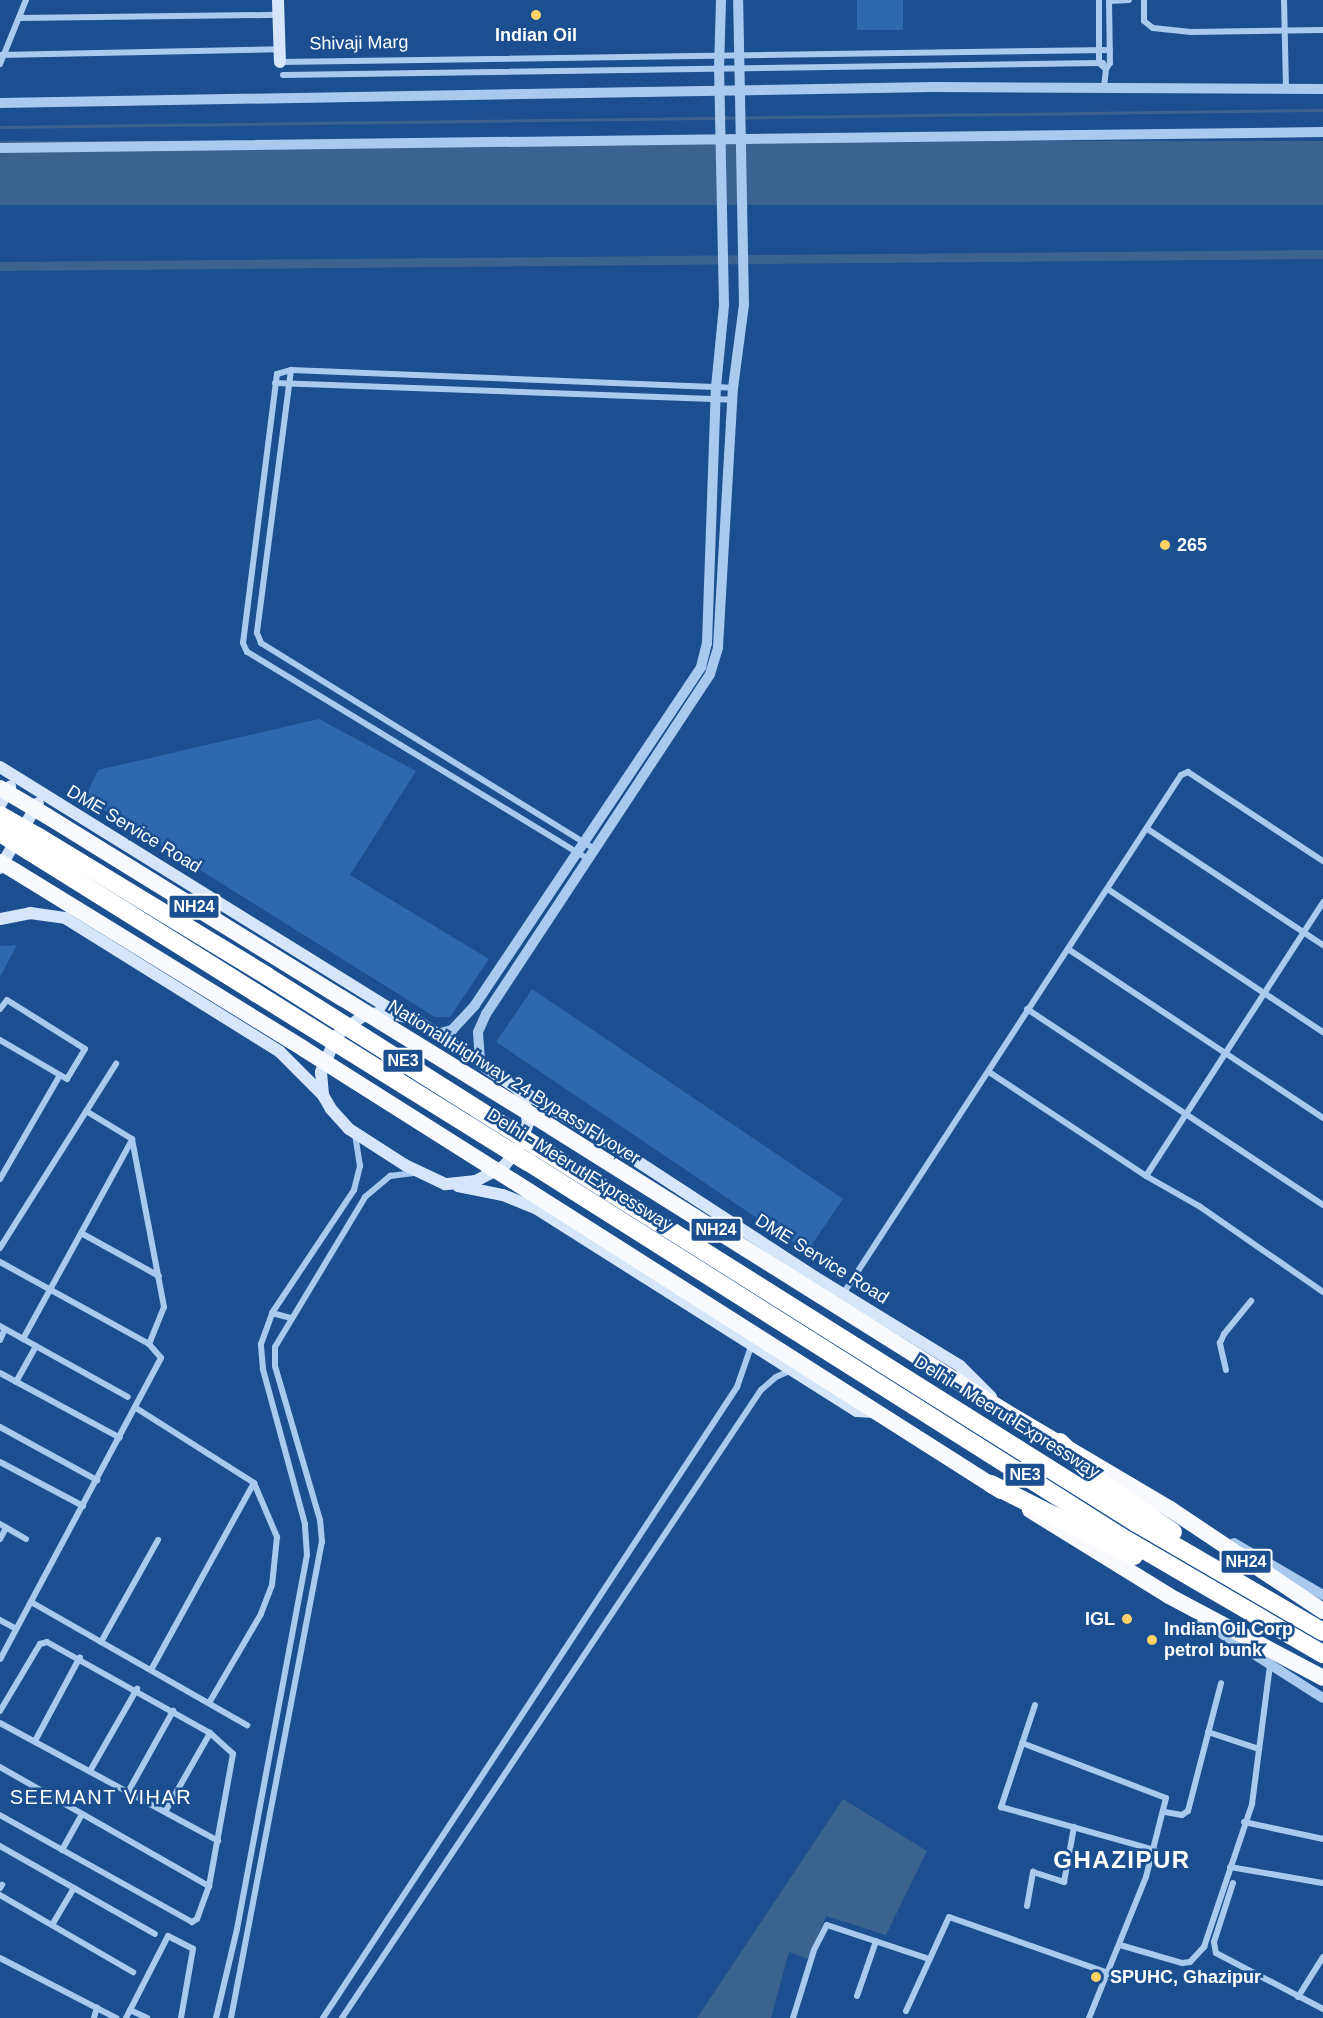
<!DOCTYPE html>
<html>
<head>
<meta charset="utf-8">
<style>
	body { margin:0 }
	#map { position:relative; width:1323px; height:2018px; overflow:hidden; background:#1b4f8f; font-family:Helvetica,sans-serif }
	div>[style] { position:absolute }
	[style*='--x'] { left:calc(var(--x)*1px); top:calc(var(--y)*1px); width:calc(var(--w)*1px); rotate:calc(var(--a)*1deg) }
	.green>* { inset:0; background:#2e69ad; transform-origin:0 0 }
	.water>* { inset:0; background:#3c6290; transform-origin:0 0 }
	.stream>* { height:3px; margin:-1.5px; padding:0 1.5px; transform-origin:1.5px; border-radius:1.5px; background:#3c6290 }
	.canal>* { height:9px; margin:-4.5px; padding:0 4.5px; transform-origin:4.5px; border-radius:4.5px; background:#3c6290 }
	.minor>* { height:6px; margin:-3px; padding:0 3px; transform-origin:3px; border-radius:3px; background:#a9c9ee }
	.tertiary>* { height:10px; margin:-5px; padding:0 5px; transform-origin:5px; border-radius:5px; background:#a9c9ee }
	.secondary>* { height:12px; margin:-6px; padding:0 6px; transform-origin:6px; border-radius:6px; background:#d6e6fa }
	.trunk>* { height:16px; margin:-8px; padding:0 8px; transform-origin:8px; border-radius:8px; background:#f8faff }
	.motorway>* { height:18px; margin:-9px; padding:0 9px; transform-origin:9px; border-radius:9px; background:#fff }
	.trunk-bridge>* { height:16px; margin:-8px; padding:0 8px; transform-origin:8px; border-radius:8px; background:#f8faff }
	.motorway-bridge>* { height:18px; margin:-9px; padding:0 9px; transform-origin:9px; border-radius:9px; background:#fff }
	.dots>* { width:16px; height:16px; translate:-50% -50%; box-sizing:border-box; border:3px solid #1b4f8f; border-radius:50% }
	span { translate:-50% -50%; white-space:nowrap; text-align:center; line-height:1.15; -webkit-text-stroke:5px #1b4f8f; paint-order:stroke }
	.shield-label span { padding:2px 4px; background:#1b4f8f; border:2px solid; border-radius:4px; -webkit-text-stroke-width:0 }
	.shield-label { font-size:16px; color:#fff; font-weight:700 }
	.poi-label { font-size:18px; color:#fff; font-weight:700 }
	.left { translate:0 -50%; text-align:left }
	.right { translate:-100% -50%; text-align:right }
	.street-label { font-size:18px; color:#fff }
	.neighbourhood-label { font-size:20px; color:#fff; letter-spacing:1.5px }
	.district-label { font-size:24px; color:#fff; font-weight:700; letter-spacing:1.5px }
</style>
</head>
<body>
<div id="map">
	<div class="green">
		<div style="left:857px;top:0;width:46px;height:30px"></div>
		<div style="clip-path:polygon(319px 719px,416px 771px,350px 875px,489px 959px,450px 1017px,435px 1017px,85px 798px,98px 770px)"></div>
		<div style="clip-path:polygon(17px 945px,0 977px,0 946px)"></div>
		<div style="left:532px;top:989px;width:375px;height:64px;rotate:34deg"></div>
	</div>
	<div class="water">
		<div style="left:1323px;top:141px;width:64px;height:1323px;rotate:90deg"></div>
		<div style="clip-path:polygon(843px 1799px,927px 1851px,886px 1935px,826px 1916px,808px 1959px,789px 1952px,771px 2018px,697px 2018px)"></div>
	</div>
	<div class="stream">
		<div style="--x:0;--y:127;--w:1323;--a:-0.74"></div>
	</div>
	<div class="canal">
		<div style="--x:0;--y:266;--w:1323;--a:-0.52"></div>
	</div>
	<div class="minor">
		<div style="--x:1099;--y:0;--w:63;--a:90"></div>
		<div style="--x:1099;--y:63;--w:4;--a:0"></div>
		<div style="--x:1109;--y:0;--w:63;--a:89.1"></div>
		<div style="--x:1144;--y:0;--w:21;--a:90"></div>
		<div style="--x:1144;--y:21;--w:11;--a:38"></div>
		<div style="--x:1153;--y:28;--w:38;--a:6"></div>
		<div style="--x:1191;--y:32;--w:132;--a:-0.9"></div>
		<div style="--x:1284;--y:0;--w:88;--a:88.7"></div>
		<div style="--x:1109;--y:1;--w:20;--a:-3"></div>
		<div style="--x:19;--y:18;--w:259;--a:-0.7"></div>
		<div style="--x:0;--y:55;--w:279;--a:-1.2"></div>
		<div style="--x:280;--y:62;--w:830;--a:-0.83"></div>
		<div style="--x:0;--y:64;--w:69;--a:-67.9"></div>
		<div style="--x:283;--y:75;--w:816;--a:-0.84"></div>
		<div style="--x:1099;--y:63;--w:9;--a:41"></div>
		<div style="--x:1106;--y:69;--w:7;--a:-56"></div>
		<div style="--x:1104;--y:88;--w:19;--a:-84"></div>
		<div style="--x:291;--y:370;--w:265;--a:97.4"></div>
		<div style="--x:257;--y:633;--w:11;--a:68"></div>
		<div style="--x:261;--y:643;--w:392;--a:31.7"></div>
		<div style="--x:275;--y:383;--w:458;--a:2.1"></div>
		<div style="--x:1149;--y:830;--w:209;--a:33.5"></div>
		<div style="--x:588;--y:859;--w:399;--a:-148.7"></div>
		<div style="--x:247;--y:652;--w:10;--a:-114"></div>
		<div style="--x:243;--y:643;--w:271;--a:-82.8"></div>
		<div style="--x:277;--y:374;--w:15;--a:-16"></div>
		<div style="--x:291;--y:370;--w:442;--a:2.3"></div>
		<div style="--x:1109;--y:890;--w:257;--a:33.6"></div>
		<div style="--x:1068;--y:949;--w:306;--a:33.5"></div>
		<div style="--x:0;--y:1009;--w:11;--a:-52"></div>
		<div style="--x:7;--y:1000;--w:92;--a:32.1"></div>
		<div style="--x:85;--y:1049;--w:35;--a:121"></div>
		<div style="--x:67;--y:1079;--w:78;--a:-149.8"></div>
		<div style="--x:1027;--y:1009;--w:355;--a:33.5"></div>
		<div style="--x:989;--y:1072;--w:188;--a:33.5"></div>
		<div style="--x:1146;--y:1176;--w:61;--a:29.5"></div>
		<div style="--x:1199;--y:1206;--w:151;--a:34.7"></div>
		<div style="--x:86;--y:1111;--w:54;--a:31.3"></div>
		<div style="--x:132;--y:1139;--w:171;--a:79.2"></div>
		<div style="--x:164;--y:1307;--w:40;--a:112"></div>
		<div style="--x:1146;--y:1176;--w:326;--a:-57.1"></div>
		<div style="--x:0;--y:1179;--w:120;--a:-60"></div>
		<div style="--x:81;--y:1233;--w:89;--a:28.9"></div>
		<div style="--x:0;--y:1248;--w:218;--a:-57.8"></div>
		<div style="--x:0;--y:1262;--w:170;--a:28.8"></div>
		<div style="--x:149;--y:1344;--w:18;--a:49"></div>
		<div style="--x:161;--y:1358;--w:341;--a:118.1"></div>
		<div style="--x:843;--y:1294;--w:619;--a:-56.93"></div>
		<div style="--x:1181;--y:775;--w:8;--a:-23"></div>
		<div style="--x:1188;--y:772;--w:162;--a:33.4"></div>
		<div style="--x:272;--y:1313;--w:20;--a:15"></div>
		<div style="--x:0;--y:1326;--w:146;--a:29"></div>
		<div style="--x:23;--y:1339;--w:227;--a:-61.3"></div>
		<div style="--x:0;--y:1340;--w:12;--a:-66"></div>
		<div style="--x:1226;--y:1370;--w:28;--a:-103"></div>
		<div style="--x:1220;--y:1343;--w:10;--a:-66"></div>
		<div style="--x:1224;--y:1334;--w:43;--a:-50.7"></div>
		<div style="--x:0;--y:1373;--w:136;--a:28.4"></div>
		<div style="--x:16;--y:1382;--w:41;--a:-60.9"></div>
		<div style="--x:136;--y:1408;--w:140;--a:32.4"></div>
		<div style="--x:254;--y:1483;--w:59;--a:66.9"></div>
		<div style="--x:277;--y:1537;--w:48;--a:95.9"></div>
		<div style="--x:272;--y:1585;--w:31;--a:111"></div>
		<div style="--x:261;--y:1614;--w:103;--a:120.3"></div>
		<div style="--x:0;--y:1427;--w:111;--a:28.7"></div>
		<div style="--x:0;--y:1462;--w:94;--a:27.9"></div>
		<div style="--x:0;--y:1524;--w:30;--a:30"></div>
		<div style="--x:0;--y:1539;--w:13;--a:-61"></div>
		<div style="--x:31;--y:1602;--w:249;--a:29.7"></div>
		<div style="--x:0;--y:1620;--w:18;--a:29"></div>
		<div style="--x:101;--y:1642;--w:117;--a:-60.8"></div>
		<div style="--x:151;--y:1670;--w:213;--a:-61.2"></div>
		<div style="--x:1035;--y:1705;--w:108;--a:108.4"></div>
		<div style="--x:1001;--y:1807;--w:160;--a:15.6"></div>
		<div style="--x:0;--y:1711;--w:78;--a:-59.2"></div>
		<div style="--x:40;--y:1644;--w:7;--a:-16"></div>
		<div style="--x:47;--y:1642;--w:187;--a:29.2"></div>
		<div style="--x:210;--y:1733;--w:31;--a:42"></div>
		<div style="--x:233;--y:1754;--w:134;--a:100.3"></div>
		<div style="--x:209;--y:1886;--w:35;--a:110"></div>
		<div style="--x:197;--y:1919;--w:6;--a:149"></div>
		<div style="--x:192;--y:1922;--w:220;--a:-150.9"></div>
		<div style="--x:0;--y:1723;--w:248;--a:28.4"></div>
		<div style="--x:1208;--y:1732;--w:54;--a:18.4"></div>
		<div style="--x:35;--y:1741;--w:95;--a:-61.8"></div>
		<div style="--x:1022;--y:1743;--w:154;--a:20.9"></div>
		<div style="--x:1166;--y:1798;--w:81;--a:104.2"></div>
		<div style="--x:1146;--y:1877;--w:152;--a:112"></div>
		<div style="--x:0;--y:1767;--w:241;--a:29.7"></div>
		<div style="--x:90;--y:1771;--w:95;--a:-60.2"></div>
		<div style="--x:128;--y:1792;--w:93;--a:-60.9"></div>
		<div style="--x:165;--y:1812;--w:91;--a:-60.3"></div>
		<div style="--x:1165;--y:1812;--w:17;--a:10"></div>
		<div style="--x:1182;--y:1815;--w:7;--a:-34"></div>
		<div style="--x:1188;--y:1811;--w:132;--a:-75.5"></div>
		<div style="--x:1244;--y:1822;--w:81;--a:12.1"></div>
		<div style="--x:0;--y:1846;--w:178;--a:29.6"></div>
		<div style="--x:62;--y:1850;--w:41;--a:-60.9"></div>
		<div style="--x:1230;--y:1867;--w:94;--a:9.8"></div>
		<div style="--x:1233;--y:1883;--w:62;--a:107.9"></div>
		<div style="--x:1214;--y:1942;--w:11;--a:80"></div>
		<div style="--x:1216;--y:1953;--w:121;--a:27.6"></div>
		<div style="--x:0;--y:1888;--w:4;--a:-56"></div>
		<div style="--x:0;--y:1895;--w:154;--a:30.1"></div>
		<div style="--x:1027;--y:1906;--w:35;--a:-80"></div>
		<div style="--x:1033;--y:1872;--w:33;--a:18"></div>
		<div style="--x:1064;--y:1882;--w:56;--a:-79.7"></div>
		<div style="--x:52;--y:1925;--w:43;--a:-59.3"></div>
		<div style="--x:1120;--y:1945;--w:65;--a:16.2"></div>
		<div style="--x:1182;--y:1963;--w:8;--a:-7"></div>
		<div style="--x:1190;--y:1962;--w:21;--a:-47"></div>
		<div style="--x:1204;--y:1947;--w:151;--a:-71.4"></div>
		<div style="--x:1252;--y:1804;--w:139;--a:-82.6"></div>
		<div style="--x:0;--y:1958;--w:131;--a:27.3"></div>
		<div style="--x:857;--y:1996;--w:58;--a:-70.9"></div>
		<div style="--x:1298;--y:1997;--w:47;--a:-58"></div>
		<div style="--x:130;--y:2010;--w:19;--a:25"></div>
		<div style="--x:906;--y:2011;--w:103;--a:-65.4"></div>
		<div style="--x:949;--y:1917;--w:169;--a:19.4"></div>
		<div style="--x:94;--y:2018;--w:11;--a:-75"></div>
		<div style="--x:126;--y:2018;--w:92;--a:-62.9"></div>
		<div style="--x:168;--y:1936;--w:28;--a:27"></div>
		<div style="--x:193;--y:1949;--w:70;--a:99.9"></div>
		<div style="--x:216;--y:2018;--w:91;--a:-76.7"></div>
		<div style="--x:237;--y:1929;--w:380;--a:-79.4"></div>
		<div style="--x:307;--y:1555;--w:31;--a:-94"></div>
		<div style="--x:305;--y:1524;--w:161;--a:-105.2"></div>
		<div style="--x:263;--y:1369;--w:25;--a:-95"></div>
		<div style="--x:261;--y:1344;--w:33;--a:-70"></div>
		<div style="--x:272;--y:1313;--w:148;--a:-56.3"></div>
		<div style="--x:354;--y:1190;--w:25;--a:-76"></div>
		<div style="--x:360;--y:1166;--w:31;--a:-99"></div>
		<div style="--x:231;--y:2018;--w:485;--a:-79.2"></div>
		<div style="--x:322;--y:1542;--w:22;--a:-95"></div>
		<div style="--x:320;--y:1520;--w:160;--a:-106.3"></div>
		<div style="--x:275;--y:1366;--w:19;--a:-90"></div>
		<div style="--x:275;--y:1347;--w:175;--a:-59"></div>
		<div style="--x:365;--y:1197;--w:33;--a:-40"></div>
		<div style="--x:390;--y:1176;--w:24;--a:-7"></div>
		<div style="--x:323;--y:2018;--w:755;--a:-56.73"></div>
		<div style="--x:737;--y:1387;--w:46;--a:-70.8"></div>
		<div style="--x:342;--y:2018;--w:755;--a:-56.29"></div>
		<div style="--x:761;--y:1390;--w:20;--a:-41"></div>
		<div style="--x:776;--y:1377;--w:17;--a:-24"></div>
		<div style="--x:793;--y:2018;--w:71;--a:-72.8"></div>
		<div style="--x:814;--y:1950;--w:28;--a:-63"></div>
		<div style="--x:827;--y:1925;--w:108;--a:18.4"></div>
	</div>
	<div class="tertiary">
		<div style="--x:0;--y:103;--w:934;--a:-0.98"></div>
		<div style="--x:934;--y:87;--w:389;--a:0.3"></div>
		<div style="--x:0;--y:148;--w:1323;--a:-0.69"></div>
		<div style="--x:437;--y:1034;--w:16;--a:-15"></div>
		<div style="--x:452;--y:1030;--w:34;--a:-47"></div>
		<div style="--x:475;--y:1005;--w:407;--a:-56.2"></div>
		<div style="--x:701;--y:667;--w:25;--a:-76"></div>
		<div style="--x:707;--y:643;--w:256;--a:-88"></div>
		<div style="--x:716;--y:387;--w:82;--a:-84.4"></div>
		<div style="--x:724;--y:305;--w:237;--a:-91.2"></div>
		<div style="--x:719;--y:68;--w:68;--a:-88.3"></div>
		<div style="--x:480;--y:1061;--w:29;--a:-94"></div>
		<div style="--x:478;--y:1032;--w:20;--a:-66"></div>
		<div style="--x:486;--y:1014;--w:407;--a:-56.6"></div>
		<div style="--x:710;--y:674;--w:28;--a:-73"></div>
		<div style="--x:718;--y:647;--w:259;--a:-86.7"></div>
		<div style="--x:733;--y:388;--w:84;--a:-82.5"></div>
		<div style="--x:744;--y:305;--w:305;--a:-91.1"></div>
		<div style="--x:1234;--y:1543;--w:103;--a:30.3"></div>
		<div style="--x:1202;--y:1621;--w:143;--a:32.5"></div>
	</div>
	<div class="secondary">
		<div style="--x:278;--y:0;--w:62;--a:88.2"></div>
		<div style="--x:0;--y:767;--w:467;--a:31.8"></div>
		<div style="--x:0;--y:805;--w:21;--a:-61"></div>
		<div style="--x:0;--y:868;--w:75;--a:-59.7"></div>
		<div style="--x:0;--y:919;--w:31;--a:-11"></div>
		<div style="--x:30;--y:913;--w:35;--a:8"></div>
		<div style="--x:65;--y:918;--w:253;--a:31.9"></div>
		<div style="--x:280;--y:1052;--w:61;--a:45"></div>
		<div style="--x:387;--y:1012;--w:30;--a:15"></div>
		<div style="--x:416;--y:1020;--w:123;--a:34.1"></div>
		<div style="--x:518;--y:1089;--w:15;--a:62"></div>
		<div style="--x:525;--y:1102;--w:21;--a:82"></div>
		<div style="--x:528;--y:1123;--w:23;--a:110"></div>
		<div style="--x:520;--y:1145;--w:26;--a:127"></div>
		<div style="--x:504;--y:1166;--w:32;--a:152"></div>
		<div style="--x:476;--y:1181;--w:31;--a:174"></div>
		<div style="--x:445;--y:1184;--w:44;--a:-154.6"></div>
		<div style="--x:405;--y:1165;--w:67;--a:-147.3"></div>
		<div style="--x:349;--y:1129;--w:27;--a:-132"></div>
		<div style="--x:331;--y:1109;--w:16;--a:-120"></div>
		<div style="--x:323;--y:1095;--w:23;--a:-95"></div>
		<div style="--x:321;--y:1072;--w:40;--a:-66.6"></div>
		<div style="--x:337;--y:1035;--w:34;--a:-36"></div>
		<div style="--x:365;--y:1015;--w:22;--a:-8"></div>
		<div style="--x:518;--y:1089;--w:91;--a:30.2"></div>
		<div style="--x:597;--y:1135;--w:260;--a:33.1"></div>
		<div style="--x:815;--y:1277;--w:170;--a:31.5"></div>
		<div style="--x:960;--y:1366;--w:44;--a:45"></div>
		<div style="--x:458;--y:1186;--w:46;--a:11.3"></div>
		<div style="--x:503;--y:1195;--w:37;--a:22"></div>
		<div style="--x:537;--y:1209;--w:378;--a:32.3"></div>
		<div style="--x:857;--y:1411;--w:17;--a:3"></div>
	</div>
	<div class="trunk">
		<div style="--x:47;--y:816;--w:347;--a:31.7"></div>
		<div style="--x:15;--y:871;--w:339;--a:31.6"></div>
		<div style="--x:553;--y:1128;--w:535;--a:32.08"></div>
		<div style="--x:1006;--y:1412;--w:191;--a:30.6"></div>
		<div style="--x:1170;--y:1509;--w:184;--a:33.7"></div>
		<div style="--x:513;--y:1181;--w:578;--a:32.43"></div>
		<div style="--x:1030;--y:1510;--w:163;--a:31.7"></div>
		<div style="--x:1169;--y:1596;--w:174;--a:28"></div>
	</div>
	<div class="motorway">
		<div style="--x:37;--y:836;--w:269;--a:31.3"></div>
		<div style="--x:29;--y:851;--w:268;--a:32"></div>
		<div style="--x:538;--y:1147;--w:706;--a:32.16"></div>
		<div style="--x:1136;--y:1523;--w:216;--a:30.2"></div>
		<div style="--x:528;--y:1162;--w:700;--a:32.28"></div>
		<div style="--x:1120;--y:1536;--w:235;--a:30.2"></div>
		<div style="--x:1060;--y:1442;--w:54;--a:45"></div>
		<div style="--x:1098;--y:1480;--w:91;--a:34.7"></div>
		<div style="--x:991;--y:1484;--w:160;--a:26.7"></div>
	</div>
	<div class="trunk-bridge">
		<div style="--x:0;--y:788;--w:55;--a:30.8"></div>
		<div style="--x:0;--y:862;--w:17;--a:31"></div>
		<div style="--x:342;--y:998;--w:248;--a:31.6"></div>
		<div style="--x:304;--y:1049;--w:247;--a:32.3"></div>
	</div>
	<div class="motorway-bridge">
		<div style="--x:0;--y:815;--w:43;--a:29.6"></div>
		<div style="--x:0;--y:833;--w:34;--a:32"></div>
		<div style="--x:267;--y:976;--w:320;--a:32.3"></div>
		<div style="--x:256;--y:993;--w:320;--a:31.9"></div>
	</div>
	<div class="dots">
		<div style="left:536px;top:15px;background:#ffd166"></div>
		<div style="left:1165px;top:545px;background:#ffd166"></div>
		<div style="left:1127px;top:1619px;background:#ffd166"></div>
		<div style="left:1152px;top:1640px;background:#ffd166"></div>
		<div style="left:1096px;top:1977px;background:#ffd166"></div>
	</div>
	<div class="shield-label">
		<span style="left:194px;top:907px">NH24</span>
		<span style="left:403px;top:1061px">NE3</span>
		<span style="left:716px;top:1230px">NH24</span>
		<span style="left:1025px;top:1475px">NE3</span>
		<span style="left:1246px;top:1562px">NH24</span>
	</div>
	<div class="poi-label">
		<span style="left:536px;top:35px">Indian Oil</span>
		<span class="left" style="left:1177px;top:545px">265</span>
		<span class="right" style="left:1115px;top:1619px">IGL</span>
		<span class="left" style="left:1164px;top:1640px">Indian Oil Corp<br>petrol bunk</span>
		<span class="left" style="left:1110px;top:1977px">SPUHC, Ghazipur</span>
	</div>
	<div class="street-label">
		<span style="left:359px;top:43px;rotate:-1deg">Shivaji Marg</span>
		<span style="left:134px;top:829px;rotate:31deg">DME Service Road</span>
		<span style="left:514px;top:1082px;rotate:32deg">National Highway 24 Bypass Flyover</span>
		<span style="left:580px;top:1170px;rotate:32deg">Delhi - Meerut Expressway</span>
		<span style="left:822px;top:1259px;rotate:32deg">DME Service Road</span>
		<span style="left:1007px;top:1417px;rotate:32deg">Delhi - Meerut Expressway</span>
	</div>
	<div class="neighbourhood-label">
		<span style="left:101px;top:1797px">SEEMANT VIHAR</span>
	</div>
	<div class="district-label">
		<span style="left:1122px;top:1860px">GHAZIPUR</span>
	</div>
</div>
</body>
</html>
